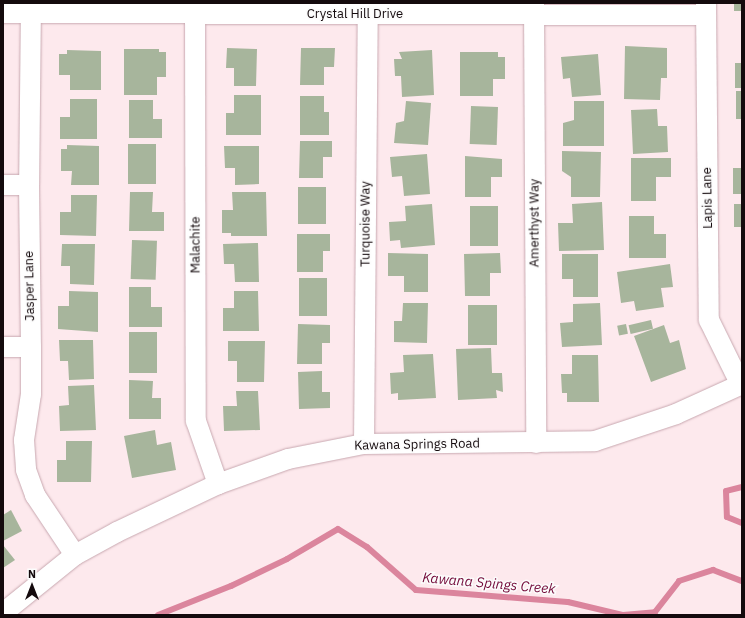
<!DOCTYPE html>
<html>
<head>
<meta charset="utf-8">
<style>
	body { margin:0 }
	#map { position:relative; width:745px; height:618px; overflow:hidden; background:#fde9ed; font-family:"IBM Plex Sans",sans-serif }
	div>[style] { position:absolute }
	[style*='--x'] { left:calc(var(--x)*1px); top:calc(var(--y)*1px); width:calc(var(--w)*1px); rotate:calc(var(--a)*1deg) }
	.stream>* { height:6px; margin:-3px; padding:0 3px; transform-origin:3px; border-radius:3px; background:#db859d }
	.building>* { inset:0; background:#a7b59c; transform-origin:0 0 }
	.roads { filter:drop-shadow(0 0 1px #c8a8b0) drop-shadow(0 0 1px #c8a8b0) }
	.minor>* { height:20px; margin:-10px; padding:0 10px; transform-origin:10px; border-radius:10px; background:#fff }
	span { translate:-50% -50%; white-space:nowrap; text-align:center; line-height:1.15; -webkit-text-stroke:3px #fcfcfc; paint-order:stroke }
	.street-label { font-size:13px; color:#140a0d }
	.water-label { font-size:14px; color:#730a39; font-style:italic }
	.frame { position:absolute; inset:0; border:4px solid #140a0d; pointer-events:none }
	.north { position:absolute; left:12px; top:566px; width:40px; height:40px; -webkit-text-stroke:3px #fcfcfc; paint-order:stroke; rotate:0deg; font-size:11px; font-weight:700; line-height:16px; text-align:center; color:#140a0d }
	.north::after { content:''; display:block; margin:auto; width:14px; height:18px; background:#140a0d; clip-path:polygon(50% 0,100% 100%,50% 72%,0 100%) }
</style>
</head>
<body>
<div id="map">
	<div class="stream">
		<div style="--x:742;--y:487;--w:16;--a:166"></div>
		<div style="--x:726;--y:491;--w:26;--a:88"></div>
		<div style="--x:727;--y:517;--w:16;--a:22"></div>
		<div style="--x:158;--y:615;--w:79;--a:-21.7"></div>
		<div style="--x:231;--y:586;--w:62;--a:-25.7"></div>
		<div style="--x:287;--y:559;--w:59;--a:-30.5"></div>
		<div style="--x:338;--y:529;--w:34;--a:32"></div>
		<div style="--x:367;--y:547;--w:65;--a:41.3"></div>
		<div style="--x:416;--y:590;--w:152;--a:4.5"></div>
		<div style="--x:568;--y:602;--w:57;--a:13.3"></div>
		<div style="--x:623;--y:615;--w:32;--a:-5"></div>
		<div style="--x:655;--y:612;--w:39;--a:-52"></div>
		<div style="--x:679;--y:581;--w:36;--a:-18"></div>
		<div style="--x:713;--y:570;--w:31;--a:21"></div>
	</div>
	<div class="building">
		<div style="left:734px;top:3px;width:8px;height:8px"></div>
		<div style="clip-path:polygon(625px 46px,667px 48px,667px 78px,661px 78px,660px 100px,624px 99px)"></div>
		<div style="clip-path:polygon(227px 48px,257px 49px,256px 86px,234px 86px,234px 68px,226px 68px)"></div>
		<div style="clip-path:polygon(301px 48px,335px 48px,334px 67px,324px 67px,324px 85px,300px 85px)"></div>
		<div style="clip-path:polygon(124px 49px,159px 49px,159px 52px,166px 52px,166px 77px,157px 77px,157px 95px,124px 95px)"></div>
		<div style="clip-path:polygon(67px 50px,101px 51px,101px 90px,70px 90px,70px 75px,59px 75px,59px 54px,67px 54px)"></div>
		<div style="clip-path:polygon(432px 50px,434px 95px,402px 97px,401px 76px,395px 76px,394px 59px,402px 59px,399px 52px)"></div>
		<div style="clip-path:polygon(460px 52px,498px 52px,498px 57px,505px 57px,505px 79px,493px 79px,493px 96px,460px 96px)"></div>
		<div style="clip-path:polygon(598px 54px,601px 95px,572px 97px,570px 78px,563px 79px,561px 57px)"></div>
		<div style="left:735px;top:63px;width:7px;height:25px"></div>
		<div style="left:736px;top:91px;width:6px;height:28px"></div>
		<div style="clip-path:polygon(234px 95px,261px 95px,261px 135px,226px 135px,226px 113px,234px 113px)"></div>
		<div style="clip-path:polygon(300px 96px,324px 96px,324px 112px,329px 112px,329px 135px,300px 135px)"></div>
		<div style="clip-path:polygon(70px 99px,97px 99px,97px 139px,60px 139px,60px 117px,70px 117px)"></div>
		<div style="clip-path:polygon(129px 100px,153px 100px,153px 119px,162px 119px,162px 138px,129px 138px)"></div>
		<div style="clip-path:polygon(406px 101px,431px 103px,428px 145px,394px 143px,396px 123px,404px 121px)"></div>
		<div style="clip-path:polygon(574px 101px,604px 101px,604px 146px,563px 146px,563px 123px,574px 120px)"></div>
		<div style="left:471px;top:106px;width:27px;height:38px;rotate:2deg"></div>
		<div style="clip-path:polygon(657px 109px,658px 126px,667px 126px,668px 152px,633px 154px,631px 110px)"></div>
		<div style="clip-path:polygon(300px 141px,332px 141px,332px 157px,323px 157px,323px 178px,299px 178px)"></div>
		<div style="left:128px;top:144px;width:28px;height:40px"></div>
		<div style="clip-path:polygon(67px 145px,99px 146px,99px 185px,71px 185px,72px 171px,61px 171px,61px 149px,67px 149px)"></div>
		<div style="clip-path:polygon(224px 146px,259px 146px,259px 184px,235px 185px,235px 168px,225px 168px)"></div>
		<div style="clip-path:polygon(562px 151px,601px 152px,600px 197px,571px 197px,571px 177px,562px 171px)"></div>
		<div style="clip-path:polygon(427px 154px,430px 194px,404px 196px,402px 176px,392px 177px,390px 157px)"></div>
		<div style="clip-path:polygon(465px 156px,502px 159px,502px 177px,491px 177px,491px 197px,465px 197px)"></div>
		<div style="clip-path:polygon(631px 158px,671px 158px,671px 177px,656px 177px,656px 201px,631px 201px)"></div>
		<div style="left:733px;top:168px;width:9px;height:26px"></div>
		<div style="left:298px;top:187px;width:28px;height:37px"></div>
		<div style="clip-path:polygon(130px 192px,153px 192px,152px 212px,164px 212px,164px 231px,129px 231px)"></div>
		<div style="clip-path:polygon(232px 192px,266px 192px,267px 236px,231px 236px,231px 233px,222px 233px,222px 210px,233px 210px)"></div>
		<div style="clip-path:polygon(71px 195px,97px 195px,96px 236px,60px 235px,60px 212px,71px 212px)"></div>
		<div style="clip-path:polygon(602px 202px,604px 250px,559px 251px,558px 223px,573px 223px,572px 204px)"></div>
		<div style="clip-path:polygon(432px 204px,435px 245px,401px 248px,400px 240px,390px 241px,389px 222px,406px 221px,405px 206px)"></div>
		<div style="left:734px;top:204px;width:8px;height:23px"></div>
		<div style="left:498px;top:206px;width:40px;height:28px;rotate:90deg"></div>
		<div style="clip-path:polygon(629px 216px,654px 216px,654px 234px,666px 234px,666px 258px,629px 258px)"></div>
		<div style="clip-path:polygon(297px 234px,330px 234px,330px 251px,323px 251px,323px 272px,297px 272px)"></div>
		<div style="left:132px;top:240px;width:25px;height:39px;rotate:2deg"></div>
		<div style="clip-path:polygon(258px 243px,259px 282px,235px 282px,234px 264px,224px 264px,223px 244px)"></div>
		<div style="clip-path:polygon(62px 244px,95px 244px,94px 285px,70px 284px,70px 266px,61px 266px)"></div>
		<div style="clip-path:polygon(388px 253px,428px 254px,428px 292px,404px 292px,404px 276px,388px 276px)"></div>
		<div style="clip-path:polygon(500px 253px,501px 273px,490px 273px,490px 296px,465px 296px,464px 254px)"></div>
		<div style="clip-path:polygon(562px 254px,598px 254px,598px 297px,573px 297px,573px 279px,562px 279px)"></div>
		<div style="clip-path:polygon(670px 264px,673px 287px,661px 288px,664px 307px,636px 311px,634px 301px,621px 303px,617px 272px)"></div>
		<div style="left:299px;top:278px;width:28px;height:38px"></div>
		<div style="clip-path:polygon(129px 287px,151px 287px,151px 307px,162px 307px,162px 327px,129px 327px)"></div>
		<div style="clip-path:polygon(69px 291px,98px 292px,98px 332px,58px 329px,58px 306px,69px 306px)"></div>
		<div style="clip-path:polygon(234px 291px,258px 291px,259px 331px,223px 331px,223px 308px,234px 308px)"></div>
		<div style="clip-path:polygon(403px 303px,428px 303px,427px 343px,394px 342px,394px 321px,402px 321px)"></div>
		<div style="clip-path:polygon(600px 303px,602px 345px,562px 347px,560px 323px,573px 322px,573px 304px)"></div>
		<div style="left:468px;top:305px;width:29px;height:40px"></div>
		<div style="left:651px;top:320px;width:9px;height:23px;rotate:77deg"></div>
		<div style="clip-path:polygon(298px 324px,330px 325px,330px 343px,322px 343px,322px 364px,297px 364px)"></div>
		<div style="left:626px;top:324px;width:10px;height:9px;rotate:79deg"></div>
		<div style="clip-path:polygon(664px 325px,670px 343px,679px 340px,686px 369px,651px 382px,634px 336px)"></div>
		<div style="left:129px;top:332px;width:28px;height:41px"></div>
		<div style="clip-path:polygon(59px 340px,93px 340px,94px 379px,69px 380px,68px 361px,60px 361px)"></div>
		<div style="clip-path:polygon(228px 341px,265px 341px,264px 382px,237px 382px,237px 361px,228px 361px)"></div>
		<div style="clip-path:polygon(491px 348px,492px 373px,502px 373px,503px 392px,496px 390px,497px 398px,458px 400px,456px 349px)"></div>
		<div style="clip-path:polygon(433px 354px,436px 398px,398px 400px,398px 393px,391px 394px,390px 373px,404px 372px,403px 355px)"></div>
		<div style="clip-path:polygon(572px 355px,598px 355px,599px 402px,567px 402px,567px 393px,562px 393px,561px 374px,572px 374px)"></div>
		<div style="clip-path:polygon(322px 371px,322px 392px,330px 392px,330px 408px,299px 409px,298px 372px)"></div>
		<div style="clip-path:polygon(129px 380px,153px 381px,152px 398px,161px 398px,161px 419px,129px 419px)"></div>
		<div style="clip-path:polygon(94px 385px,96px 430px,60px 431px,59px 406px,69px 405px,68px 386px)"></div>
		<div style="clip-path:polygon(236px 391px,258px 391px,260px 430px,224px 431px,223px 406px,237px 406px)"></div>
		<div style="clip-path:polygon(155px 430px,157px 445px,171px 442px,176px 470px,132px 478px,124px 436px)"></div>
		<div style="clip-path:polygon(66px 441px,92px 441px,91px 482px,57px 482px,57px 460px,66px 460px)"></div>
		<div style="clip-path:polygon(11px 510px,22px 531px,3px 541px,3px 515px)"></div>
		<div style="clip-path:polygon(3px 545px,15px 560px,3px 568px)"></div>
	</div>
	<div class="roads">
		<div class="minor">
			<div style="--x:31;--y:3;--w:182;--a:90.6"></div>
			<div style="--x:29;--y:185;--w:162;--a:89.3"></div>
			<div style="--x:31;--y:347;--w:47;--a:90"></div>
			<div style="--x:31;--y:394;--w:47;--a:98.7"></div>
			<div style="--x:24;--y:440;--w:30;--a:86"></div>
			<div style="--x:26;--y:470;--w:27;--a:70"></div>
			<div style="--x:35;--y:495;--w:72;--a:56.3"></div>
			<div style="--x:195;--y:3;--w:418;--a:89.9"></div>
			<div style="--x:196;--y:421;--w:67;--a:70.8"></div>
			<div style="--x:534;--y:3;--w:440;--a:89.7"></div>
			<div style="--x:706;--y:3;--w:317;--a:89.5"></div>
			<div style="--x:709;--y:320;--w:72;--a:63.8"></div>
			<div style="--x:3;--y:13;--w:703;--a:0.16"></div>
			<div style="--x:3;--y:185;--w:26;--a:0"></div>
			<div style="--x:3;--y:347;--w:28;--a:0"></div>
			<div style="--x:364;--y:444;--w:441;--a:-89.5"></div>
			<div style="--x:3;--y:613;--w:92;--a:-38.9"></div>
			<div style="--x:75;--y:555;--w:48;--a:-28.7"></div>
			<div style="--x:117;--y:532;--w:112;--a:-25.4"></div>
			<div style="--x:218;--y:484;--w:74;--a:-19.7"></div>
			<div style="--x:288;--y:459;--w:77;--a:-11.2"></div>
			<div style="--x:364;--y:444;--w:231;--a:-0.7"></div>
			<div style="--x:595;--y:441;--w:85;--a:-18.4"></div>
			<div style="--x:676;--y:414;--w:72;--a:-24.4"></div>
		</div>
	</div>
	<div class="street-label">
		<span style="left:355px;top:14px">Crystal Hill Drive</span>
		<span style="left:708px;top:198px;rotate:-91deg">Lapis Lane</span>
		<span style="left:535px;top:223px;rotate:-90deg">Amerthyst Way</span>
		<span style="left:366px;top:224px;rotate:-90deg">Turquoise Way</span>
		<span style="left:196px;top:245px;rotate:-90deg">Malachite</span>
		<span style="left:30px;top:286px;rotate:-91deg">Jasper Lane</span>
		<span style="left:417px;top:445px;rotate:-1deg">Kawana Springs Road</span>
	</div>
	<div class="water-label">
		<span style="left:489px;top:583px;rotate:5deg">Kawana Spings Creek</span>
	</div>
	<div class="frame"></div>
	<div class="north">N</div>
</div>
</body>
</html>
